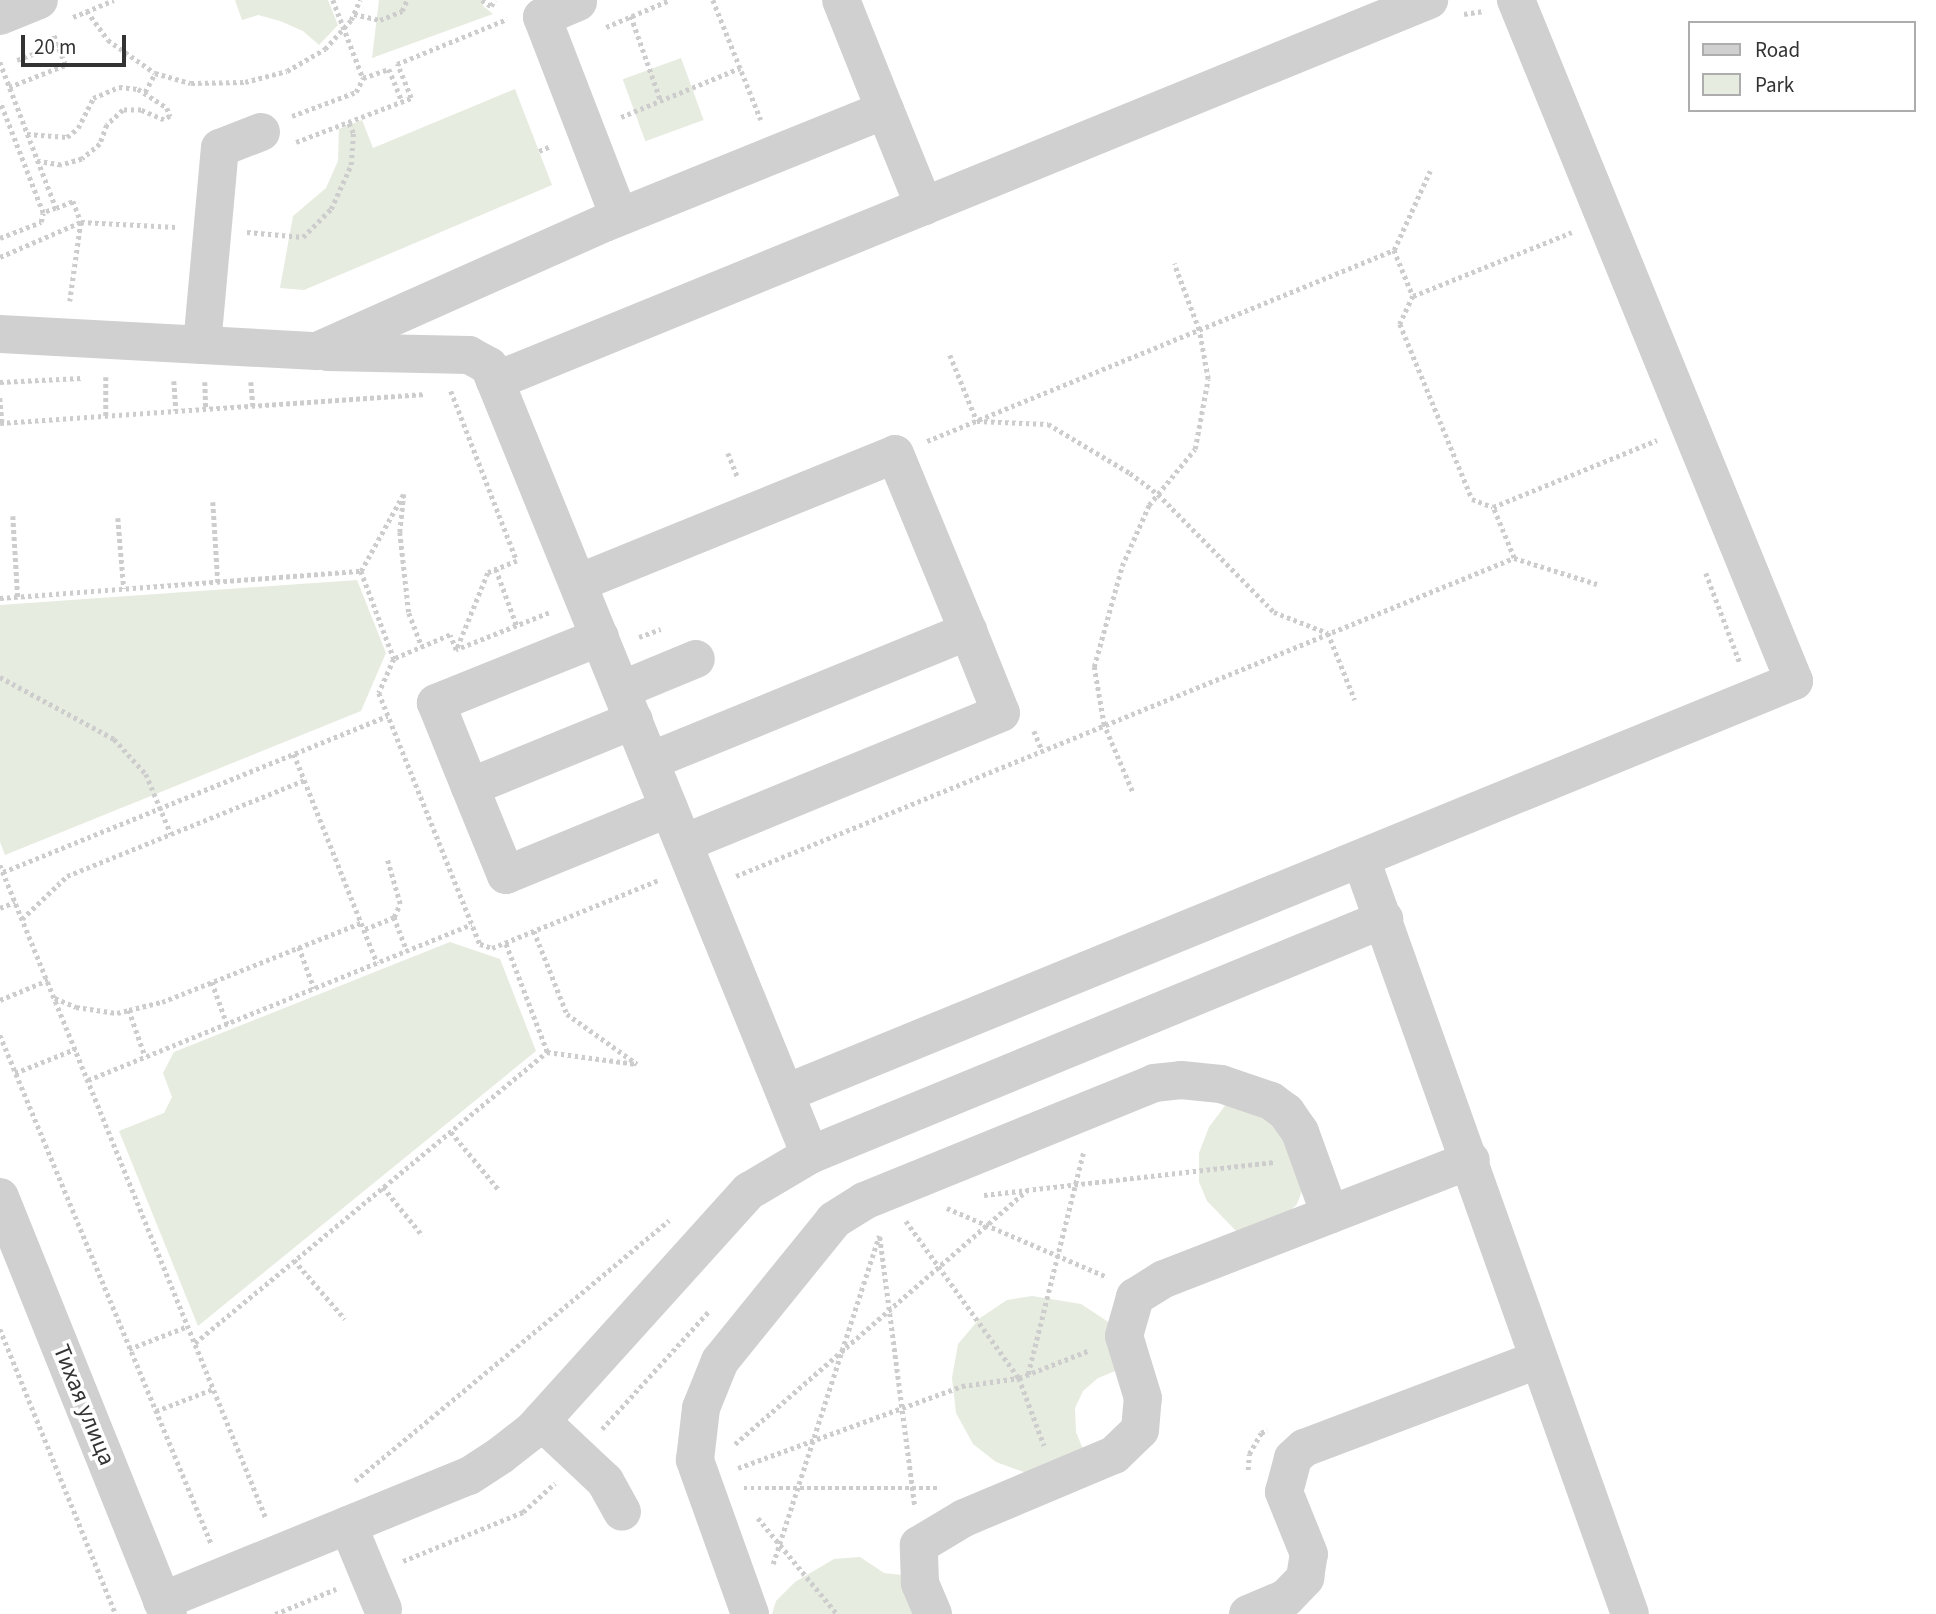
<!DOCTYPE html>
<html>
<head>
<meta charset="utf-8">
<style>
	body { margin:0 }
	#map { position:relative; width:1936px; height:1614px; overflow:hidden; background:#fff; font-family:"Source Sans 3",sans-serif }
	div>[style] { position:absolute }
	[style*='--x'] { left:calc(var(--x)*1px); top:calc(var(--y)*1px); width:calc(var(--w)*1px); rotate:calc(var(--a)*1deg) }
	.green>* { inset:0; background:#e6ecdf; transform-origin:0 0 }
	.path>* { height:4.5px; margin-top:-2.25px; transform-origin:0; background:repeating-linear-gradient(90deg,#cdcdcd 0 3.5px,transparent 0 7px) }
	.minor>* { height:38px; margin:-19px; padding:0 19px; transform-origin:19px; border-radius:19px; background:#d0d0d0 }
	span { translate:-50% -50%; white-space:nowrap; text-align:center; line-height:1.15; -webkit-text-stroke:7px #fff; paint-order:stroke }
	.street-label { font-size:24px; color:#333 }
	.legend { position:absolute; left:1688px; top:21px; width:228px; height:91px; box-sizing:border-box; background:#fff; border:2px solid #adadad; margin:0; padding:9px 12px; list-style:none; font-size:21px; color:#333 }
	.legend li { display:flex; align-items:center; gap:14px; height:35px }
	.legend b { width:35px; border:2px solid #adadad }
	.scale { position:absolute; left:21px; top:35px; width:105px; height:32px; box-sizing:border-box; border:4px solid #333; border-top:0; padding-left:9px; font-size:21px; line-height:24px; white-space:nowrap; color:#333; -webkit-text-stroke:5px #fff; paint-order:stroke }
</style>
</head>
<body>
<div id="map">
	<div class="green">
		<div style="clip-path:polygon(235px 0,328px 0,338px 25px,319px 45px,303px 31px,280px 21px,258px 15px,242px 20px)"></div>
		<div style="clip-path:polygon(379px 0,483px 0,483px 6px,493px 14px,372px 58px)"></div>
		<div style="left:681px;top:58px;width:66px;height:62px;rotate:70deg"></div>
		<div style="clip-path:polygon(515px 89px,552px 185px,304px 290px,280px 288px,293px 216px,326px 188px,338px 161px,339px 129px,362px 120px,373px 148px)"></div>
		<div style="clip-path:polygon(357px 580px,386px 653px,361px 711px,5px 855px,0 842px,0 605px)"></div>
		<div style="clip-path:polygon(450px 942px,500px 959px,536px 1051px,198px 1326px,119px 1131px,164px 1113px,172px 1097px,163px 1073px,174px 1052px)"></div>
		<div style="clip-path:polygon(1230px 1099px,1273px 1112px,1304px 1186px,1297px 1204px,1280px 1221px,1241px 1236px,1207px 1201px,1199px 1182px,1199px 1153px,1209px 1127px)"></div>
		<div style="clip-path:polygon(1032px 1296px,1081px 1304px,1113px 1325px,1120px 1369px,1098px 1378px,1083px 1391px,1075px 1408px,1076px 1432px,1085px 1454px,1032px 1475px,996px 1462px,973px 1444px,956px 1413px,952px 1378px,958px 1344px,980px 1318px,1007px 1300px)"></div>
		<div style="clip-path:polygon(860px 1557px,884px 1573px,902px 1575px,916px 1614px,772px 1614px,776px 1601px,795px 1582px,834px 1559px)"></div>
	</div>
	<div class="path">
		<div style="--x:333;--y:0;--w:84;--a:69"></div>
		<div style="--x:363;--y:78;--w:28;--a:-19"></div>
		<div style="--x:389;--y:69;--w:35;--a:68"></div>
		<div style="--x:482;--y:0;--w:11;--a:34"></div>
		<div style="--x:491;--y:6;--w:7;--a:-56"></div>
		<div style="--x:713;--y:0;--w:129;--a:68.2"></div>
		<div style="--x:87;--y:11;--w:36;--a:54"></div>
		<div style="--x:108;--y:40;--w:57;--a:35.1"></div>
		<div style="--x:155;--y:73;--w:37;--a:16"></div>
		<div style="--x:191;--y:83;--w:54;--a:-1.1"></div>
		<div style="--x:245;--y:82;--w:43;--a:-14.7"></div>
		<div style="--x:287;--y:71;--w:44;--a:-30.1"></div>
		<div style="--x:325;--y:49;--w:39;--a:-48"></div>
		<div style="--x:351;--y:20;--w:22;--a:-66"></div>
		<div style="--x:354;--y:14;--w:27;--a:13"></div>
		<div style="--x:380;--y:20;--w:24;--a:-22"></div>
		<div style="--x:402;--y:11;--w:12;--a:-66"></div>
		<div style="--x:1464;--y:14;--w:18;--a:-9"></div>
		<div style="--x:631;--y:16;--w:90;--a:70.6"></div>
		<div style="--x:73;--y:17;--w:44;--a:-22.5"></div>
		<div style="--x:606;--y:27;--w:69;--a:-22.9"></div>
		<div style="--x:17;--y:60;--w:43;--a:-20.6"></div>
		<div style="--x:0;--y:62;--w:156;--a:69"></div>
		<div style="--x:56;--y:208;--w:14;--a:159"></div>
		<div style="--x:43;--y:213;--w:119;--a:-111.2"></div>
		<div style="--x:9;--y:87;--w:60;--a:-21.4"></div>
		<div style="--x:65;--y:65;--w:34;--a:-111"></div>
		<div style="--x:145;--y:92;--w:21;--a:-62"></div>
		<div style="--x:292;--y:116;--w:68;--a:-20.6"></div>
		<div style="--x:356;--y:92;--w:16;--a:-63"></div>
		<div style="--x:621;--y:117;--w:129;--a:-22.4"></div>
		<div style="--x:27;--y:134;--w:40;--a:4.3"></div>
		<div style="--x:67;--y:137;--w:14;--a:-39"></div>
		<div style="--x:78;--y:128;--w:34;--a:-63"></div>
		<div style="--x:93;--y:98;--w:28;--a:-23"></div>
		<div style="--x:119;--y:87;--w:19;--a:6"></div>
		<div style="--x:138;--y:89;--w:35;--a:33"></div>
		<div style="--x:167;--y:108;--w:9;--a:69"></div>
		<div style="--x:170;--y:116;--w:7;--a:146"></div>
		<div style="--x:164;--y:120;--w:25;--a:-157"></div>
		<div style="--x:141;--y:110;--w:18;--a:180"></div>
		<div style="--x:123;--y:110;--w:22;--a:137"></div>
		<div style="--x:107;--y:125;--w:20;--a:110"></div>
		<div style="--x:100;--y:144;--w:23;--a:140"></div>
		<div style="--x:82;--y:159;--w:22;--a:164"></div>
		<div style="--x:61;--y:165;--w:24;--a:-171"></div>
		<div style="--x:296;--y:142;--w:123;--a:-20.9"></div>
		<div style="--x:411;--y:98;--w:37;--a:-112"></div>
		<div style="--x:397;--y:64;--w:119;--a:-22.2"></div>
		<div style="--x:539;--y:151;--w:13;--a:-23"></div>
		<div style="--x:56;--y:208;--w:18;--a:-22"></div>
		<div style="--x:73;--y:201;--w:22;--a:69"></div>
		<div style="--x:81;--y:222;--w:80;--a:97.9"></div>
		<div style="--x:247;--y:232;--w:56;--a:5.1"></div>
		<div style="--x:303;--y:237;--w:40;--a:-45"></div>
		<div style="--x:331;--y:209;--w:48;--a:-65.6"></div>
		<div style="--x:351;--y:165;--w:32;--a:-86"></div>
		<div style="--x:353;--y:133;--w:12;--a:-114"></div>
		<div style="--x:0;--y:238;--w:44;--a:-21.3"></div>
		<div style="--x:41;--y:222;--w:9;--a:-77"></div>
		<div style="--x:1394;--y:250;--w:87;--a:-65.5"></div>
		<div style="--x:0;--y:257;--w:88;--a:-23.4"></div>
		<div style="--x:81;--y:222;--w:95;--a:3"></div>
		<div style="--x:1413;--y:296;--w:31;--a:115"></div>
		<div style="--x:1400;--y:324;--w:189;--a:67.6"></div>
		<div style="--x:1472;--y:499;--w:22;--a:21"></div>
		<div style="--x:950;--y:355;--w:71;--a:67.8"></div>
		<div style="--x:977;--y:421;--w:71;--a:2.4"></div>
		<div style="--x:1048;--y:424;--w:96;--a:30.9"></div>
		<div style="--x:1130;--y:473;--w:35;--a:37"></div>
		<div style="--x:1158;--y:494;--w:165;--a:45.5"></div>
		<div style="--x:1274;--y:612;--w:58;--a:21.3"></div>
		<div style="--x:1328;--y:633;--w:72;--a:68.1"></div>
		<div style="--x:106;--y:377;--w:39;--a:90"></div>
		<div style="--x:174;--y:381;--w:30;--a:86"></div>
		<div style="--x:0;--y:382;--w:81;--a:-2.8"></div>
		<div style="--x:205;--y:382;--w:27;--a:88"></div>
		<div style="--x:251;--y:382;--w:24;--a:85"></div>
		<div style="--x:451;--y:391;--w:182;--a:68.8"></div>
		<div style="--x:517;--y:561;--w:31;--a:158"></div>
		<div style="--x:488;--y:573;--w:82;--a:112.2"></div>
		<div style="--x:0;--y:398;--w:25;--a:85"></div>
		<div style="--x:0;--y:423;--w:426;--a:-3.9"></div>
		<div style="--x:927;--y:441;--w:505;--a:-22.24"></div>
		<div style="--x:1394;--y:250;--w:50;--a:67.6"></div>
		<div style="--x:1413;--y:296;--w:171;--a:-21.9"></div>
		<div style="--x:728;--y:453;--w:27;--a:68"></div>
		<div style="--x:404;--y:494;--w:38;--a:96"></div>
		<div style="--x:400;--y:532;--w:81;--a:83.7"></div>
		<div style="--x:409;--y:613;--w:36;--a:69"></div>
		<div style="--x:213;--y:502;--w:80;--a:86.4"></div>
		<div style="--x:13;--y:516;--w:81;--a:86.5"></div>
		<div style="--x:118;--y:518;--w:71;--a:85.2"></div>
		<div style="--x:1514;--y:558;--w:87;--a:17.4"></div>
		<div style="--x:496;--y:569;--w:61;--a:69.8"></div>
		<div style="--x:361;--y:571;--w:87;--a:-61.1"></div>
		<div style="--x:1706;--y:573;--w:96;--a:69.3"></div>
		<div style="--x:0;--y:598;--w:362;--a:-4.3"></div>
		<div style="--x:361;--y:571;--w:94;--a:69.4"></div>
		<div style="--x:549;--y:613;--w:100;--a:158.3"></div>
		<div style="--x:456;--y:650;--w:16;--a:-112"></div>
		<div style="--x:450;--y:635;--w:61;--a:156.8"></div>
		<div style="--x:394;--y:659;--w:37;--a:114"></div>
		<div style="--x:379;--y:693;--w:271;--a:68.1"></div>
		<div style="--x:480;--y:944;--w:13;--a:18"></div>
		<div style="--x:492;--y:948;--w:180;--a:-22.2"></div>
		<div style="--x:639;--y:637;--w:23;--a:-20"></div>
		<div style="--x:0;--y:677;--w:130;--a:28.5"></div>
		<div style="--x:114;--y:739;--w:47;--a:47.6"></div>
		<div style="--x:146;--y:774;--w:65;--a:67.4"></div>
		<div style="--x:1034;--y:731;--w:21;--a:67"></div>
		<div style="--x:294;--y:754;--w:225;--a:68.3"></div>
		<div style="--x:1132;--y:791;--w:72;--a:-113"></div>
		<div style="--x:1104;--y:725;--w:59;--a:-99.8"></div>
		<div style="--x:1094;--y:667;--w:105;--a:-74.5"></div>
		<div style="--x:1122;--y:566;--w:67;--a:-66.1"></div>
		<div style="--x:1149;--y:505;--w:72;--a:-50.6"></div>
		<div style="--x:1195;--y:449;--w:71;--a:-79.5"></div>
		<div style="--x:1208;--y:379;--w:50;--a:-100.4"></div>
		<div style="--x:1199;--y:330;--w:71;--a:-110.7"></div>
		<div style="--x:0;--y:865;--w:705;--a:67.84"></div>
		<div style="--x:3;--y:872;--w:415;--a:-22.1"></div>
		<div style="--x:736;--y:876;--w:840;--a:-22.23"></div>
		<div style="--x:1514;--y:558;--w:55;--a:-112.4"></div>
		<div style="--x:1493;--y:507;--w:177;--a:-22.2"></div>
		<div style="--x:0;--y:908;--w:16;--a:-22"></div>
		<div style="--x:394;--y:917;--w:36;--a:69"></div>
		<div style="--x:22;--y:919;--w:62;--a:-43.7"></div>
		<div style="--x:67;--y:876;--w:257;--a:-22"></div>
		<div style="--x:365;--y:929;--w:31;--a:-22"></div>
		<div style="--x:394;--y:917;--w:14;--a:-65"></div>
		<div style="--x:400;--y:904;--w:47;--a:-106.1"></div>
		<div style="--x:534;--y:931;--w:89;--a:68.3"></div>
		<div style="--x:567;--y:1014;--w:86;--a:35.5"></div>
		<div style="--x:299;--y:947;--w:44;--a:69.9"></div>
		<div style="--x:212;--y:982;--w:45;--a:70.3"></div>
		<div style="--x:55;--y:998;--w:23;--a:23"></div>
		<div style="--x:76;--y:1007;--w:41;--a:8.3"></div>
		<div style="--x:117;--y:1013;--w:12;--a:-14"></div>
		<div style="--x:129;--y:1010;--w:34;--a:-14"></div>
		<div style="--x:162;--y:1002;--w:216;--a:-21.7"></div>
		<div style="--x:0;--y:1000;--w:52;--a:-22.6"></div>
		<div style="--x:129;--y:1010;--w:49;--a:70.8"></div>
		<div style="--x:0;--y:1035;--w:550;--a:67.44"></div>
		<div style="--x:547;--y:1052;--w:90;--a:7.7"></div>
		<div style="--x:15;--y:1073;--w:65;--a:-21.8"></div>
		<div style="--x:88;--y:1080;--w:414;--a:-22.1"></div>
		<div style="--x:451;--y:1132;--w:75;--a:50.4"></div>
		<div style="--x:383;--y:1187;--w:63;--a:50.8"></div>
		<div style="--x:984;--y:1195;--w:292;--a:-6.5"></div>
		<div style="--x:947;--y:1208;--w:174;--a:23.3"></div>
		<div style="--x:906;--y:1221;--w:193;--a:54.3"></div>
		<div style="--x:1019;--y:1378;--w:72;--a:69.5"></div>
		<div style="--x:880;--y:1237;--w:271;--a:82.6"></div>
		<div style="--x:294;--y:1260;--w:78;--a:49.2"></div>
		<div style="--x:0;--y:1329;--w:308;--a:67.9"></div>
		<div style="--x:195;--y:1343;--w:457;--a:-39.6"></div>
		<div style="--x:547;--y:1052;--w:118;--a:-110.9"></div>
		<div style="--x:129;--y:1349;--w:63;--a:-21.3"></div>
		<div style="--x:1028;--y:1374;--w:228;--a:-76"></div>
		<div style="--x:156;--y:1411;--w:61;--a:-21.1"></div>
		<div style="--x:602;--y:1429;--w:159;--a:-47.8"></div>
		<div style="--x:735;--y:1444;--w:387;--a:-41"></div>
		<div style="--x:738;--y:1468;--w:239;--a:-20.1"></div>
		<div style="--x:962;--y:1386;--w:58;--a:-8"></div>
		<div style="--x:1019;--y:1378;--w:76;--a:-21.5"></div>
		<div style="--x:1248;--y:1470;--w:16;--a:-86"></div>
		<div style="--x:1249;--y:1454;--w:24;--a:-60"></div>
		<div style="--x:1261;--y:1433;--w:7;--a:-27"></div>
		<div style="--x:355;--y:1481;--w:408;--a:-39.7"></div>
		<div style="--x:744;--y:1488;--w:195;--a:0"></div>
		<div style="--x:758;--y:1518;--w:124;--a:50.5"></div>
		<div style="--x:403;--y:1561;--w:130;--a:-22.2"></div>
		<div style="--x:523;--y:1512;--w:43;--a:-42.2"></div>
		<div style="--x:773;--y:1564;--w:345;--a:-72.1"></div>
		<div style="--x:275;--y:1614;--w:66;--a:-22.3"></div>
	</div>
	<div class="minor">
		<div style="--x:578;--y:2;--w:39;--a:157"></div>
		<div style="--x:542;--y:17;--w:214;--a:68.9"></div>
		<div style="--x:0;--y:16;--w:42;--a:-22.3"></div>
		<div style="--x:885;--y:110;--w:104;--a:67.9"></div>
		<div style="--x:0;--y:334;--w:317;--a:3.1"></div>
		<div style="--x:317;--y:351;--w:315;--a:-24"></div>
		<div style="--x:605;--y:223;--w:302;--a:-22"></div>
		<div style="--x:885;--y:110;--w:118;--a:-111.8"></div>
		<div style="--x:202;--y:345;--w:198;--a:-84.8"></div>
		<div style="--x:220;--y:148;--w:44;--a:-21.3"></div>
		<div style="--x:328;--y:352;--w:141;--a:1.2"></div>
		<div style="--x:469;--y:355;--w:23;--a:29"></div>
		<div style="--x:489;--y:366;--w:852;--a:67.86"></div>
		<div style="--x:495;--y:381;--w:1009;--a:-22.19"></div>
		<div style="--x:578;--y:583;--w:342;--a:-22.1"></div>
		<div style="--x:895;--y:454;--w:191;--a:67.6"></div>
		<div style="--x:968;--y:631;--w:88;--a:68.1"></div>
		<div style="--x:1001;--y:713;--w:343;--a:157.7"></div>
		<div style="--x:600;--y:637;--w:177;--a:158.1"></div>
		<div style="--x:436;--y:703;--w:91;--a:68"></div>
		<div style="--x:470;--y:787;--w:95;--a:67.8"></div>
		<div style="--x:506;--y:875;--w:176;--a:-22.3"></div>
		<div style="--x:621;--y:690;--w:81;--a:-22.5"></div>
		<div style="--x:650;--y:761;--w:344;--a:-22.2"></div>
		<div style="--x:470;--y:787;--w:177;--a:-22.2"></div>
		<div style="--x:1361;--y:859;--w:801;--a:70.39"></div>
		<div style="--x:786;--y:1093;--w:1089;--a:-22.23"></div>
		<div style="--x:1794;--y:681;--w:736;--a:-112.21"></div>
		<div style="--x:0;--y:1197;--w:450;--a:68.1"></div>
		<div style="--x:541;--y:1421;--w:88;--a:43.2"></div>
		<div style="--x:605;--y:1481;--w:35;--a:61"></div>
		<div style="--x:348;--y:1525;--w:91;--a:67.4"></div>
		<div style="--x:162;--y:1601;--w:331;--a:-22.2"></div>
		<div style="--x:469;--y:1476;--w:38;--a:-33"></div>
		<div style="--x:501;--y:1455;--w:39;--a:-38"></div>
		<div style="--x:532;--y:1431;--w:324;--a:-47.9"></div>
		<div style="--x:749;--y:1191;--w:71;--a:-30.5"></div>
		<div style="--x:810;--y:1155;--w:621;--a:-22.35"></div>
		<div style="--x:750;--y:1614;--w:164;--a:-109.7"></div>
		<div style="--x:695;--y:1460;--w:52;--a:-83.4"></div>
		<div style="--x:701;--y:1408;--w:51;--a:-68"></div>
		<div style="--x:720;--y:1361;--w:181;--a:-51"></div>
		<div style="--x:834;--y:1220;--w:36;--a:-32"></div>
		<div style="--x:864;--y:1201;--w:313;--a:-22.1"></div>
		<div style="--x:1154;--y:1083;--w:27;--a:-6"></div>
		<div style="--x:1181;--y:1080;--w:40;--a:5.7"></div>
		<div style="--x:1221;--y:1084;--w:53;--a:18.8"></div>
		<div style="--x:1271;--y:1101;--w:19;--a:36"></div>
		<div style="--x:1286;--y:1112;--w:24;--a:55"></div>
		<div style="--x:1300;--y:1132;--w:88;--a:70.1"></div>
		<div style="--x:933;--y:1614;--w:34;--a:-113"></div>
		<div style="--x:920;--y:1583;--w:38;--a:-92"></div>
		<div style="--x:919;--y:1545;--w:52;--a:-31"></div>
		<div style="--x:964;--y:1518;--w:163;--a:-22.8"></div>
		<div style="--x:1114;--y:1455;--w:36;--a:-44"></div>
		<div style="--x:1140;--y:1430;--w:32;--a:-85"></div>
		<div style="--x:1143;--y:1398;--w:65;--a:-107"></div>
		<div style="--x:1124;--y:1336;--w:41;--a:-74.2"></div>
		<div style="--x:1135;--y:1297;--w:34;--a:-32"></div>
		<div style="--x:1164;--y:1279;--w:329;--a:-21.2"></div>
		<div style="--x:1248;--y:1614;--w:41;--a:-22.8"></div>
		<div style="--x:1286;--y:1598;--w:28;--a:-46"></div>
		<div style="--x:1305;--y:1578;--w:24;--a:-81"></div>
		<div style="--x:1309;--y:1554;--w:67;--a:-112"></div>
		<div style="--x:1284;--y:1492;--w:35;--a:-75"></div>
		<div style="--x:1293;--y:1458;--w:15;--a:-42"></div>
		<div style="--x:1304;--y:1448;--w:251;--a:-20.7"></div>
	</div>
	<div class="street-label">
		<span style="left:84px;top:1405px;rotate:68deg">Тихая улица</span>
	</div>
	<ul class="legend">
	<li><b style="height:9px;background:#d0d0d0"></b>Road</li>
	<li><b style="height:19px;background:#e6ecdf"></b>Park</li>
	</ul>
	<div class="scale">20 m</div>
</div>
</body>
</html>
